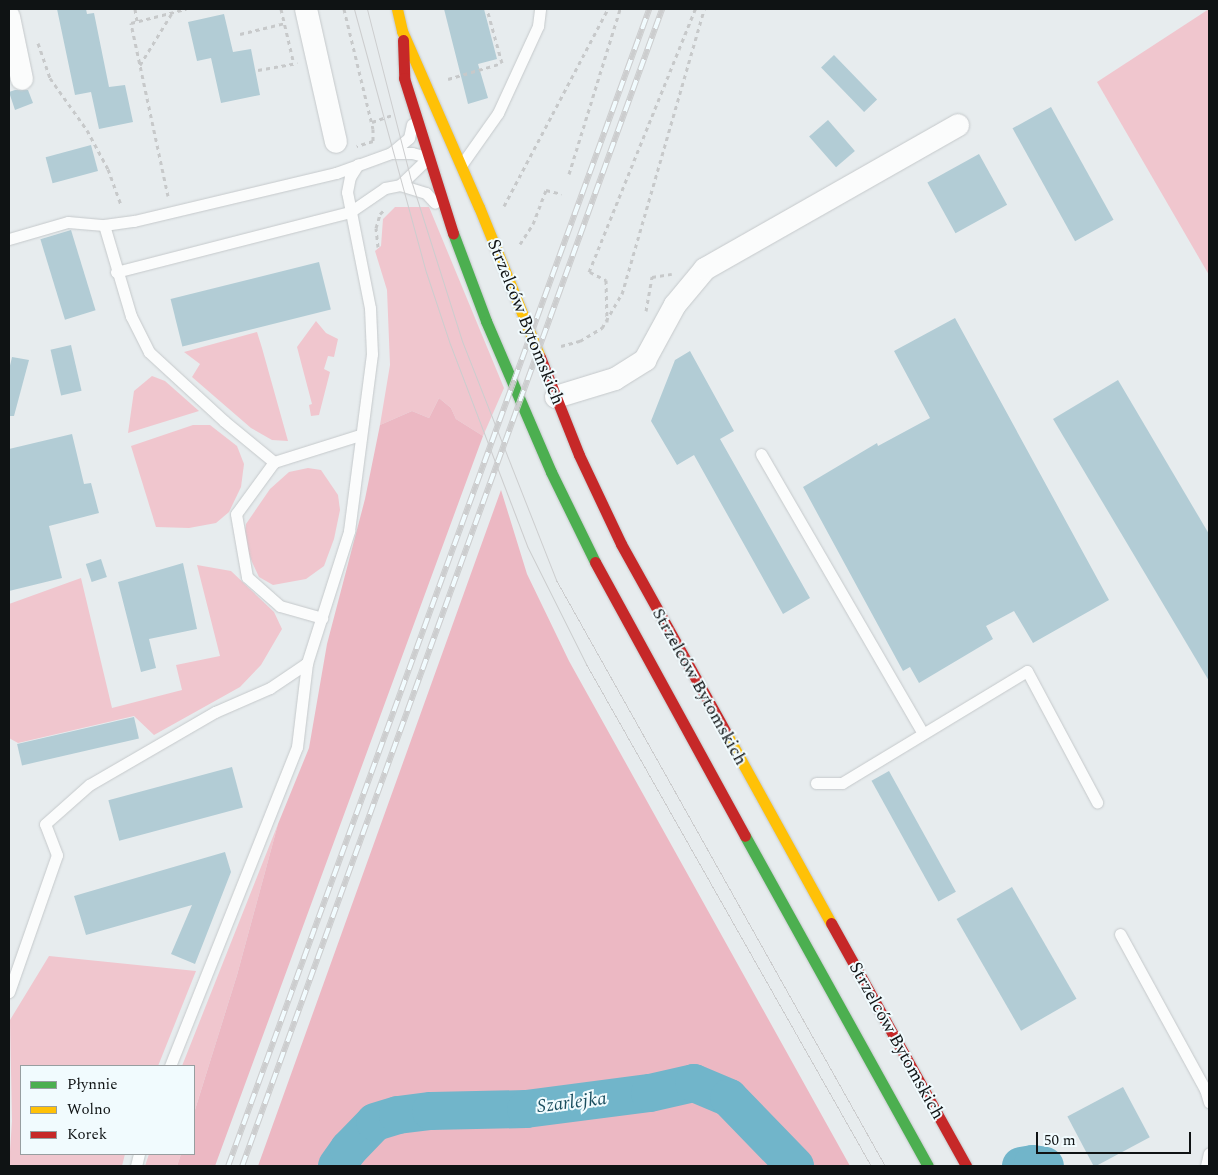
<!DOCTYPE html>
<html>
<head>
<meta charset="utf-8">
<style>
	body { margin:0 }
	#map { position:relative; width:1218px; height:1175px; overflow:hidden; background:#e7ecee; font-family:Spectral,serif }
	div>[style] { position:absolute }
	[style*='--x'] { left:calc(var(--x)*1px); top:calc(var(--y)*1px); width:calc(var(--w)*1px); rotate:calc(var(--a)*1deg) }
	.green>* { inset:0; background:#f0c6ce }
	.forest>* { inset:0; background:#ecb8c3 }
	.river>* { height:38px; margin:-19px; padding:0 19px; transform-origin:19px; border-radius:19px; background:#71b5ca }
	.building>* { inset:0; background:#b2ccd5; transform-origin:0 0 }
	.path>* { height:3px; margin-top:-1.5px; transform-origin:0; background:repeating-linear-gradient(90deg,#c7c9ca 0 4px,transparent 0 8px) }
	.roads { filter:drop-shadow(0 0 1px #c5c9cb) drop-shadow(0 0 1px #c5c9cb) }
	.lane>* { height:11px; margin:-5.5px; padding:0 5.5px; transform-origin:5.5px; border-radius:5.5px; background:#fbfcfc }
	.street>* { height:22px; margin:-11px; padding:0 11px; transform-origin:11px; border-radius:11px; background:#fbfcfc }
	.fast>* { height:11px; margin:-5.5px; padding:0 5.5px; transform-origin:5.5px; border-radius:5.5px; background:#4caf50 }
	.slow>* { height:11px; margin:-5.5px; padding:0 5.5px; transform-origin:5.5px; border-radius:5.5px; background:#ffc107 }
	.jam>* { height:11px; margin:-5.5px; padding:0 5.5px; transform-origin:5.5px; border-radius:5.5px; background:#c62828 }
	.tram>* { height:1px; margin:-0.5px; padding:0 0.5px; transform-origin:0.5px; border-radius:0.5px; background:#cccdce }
	.rail>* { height:5.5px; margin-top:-2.75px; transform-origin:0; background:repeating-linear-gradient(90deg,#f1fbfe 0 11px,#cccdce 0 22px); box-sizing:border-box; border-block:1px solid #cccdce }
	span { translate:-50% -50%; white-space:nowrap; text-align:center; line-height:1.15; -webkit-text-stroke:4px #f1fbfe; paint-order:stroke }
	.street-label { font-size:18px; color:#0f1314 }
	.water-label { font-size:19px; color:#1a4e5f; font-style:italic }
	.frame { position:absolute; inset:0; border:10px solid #0f1314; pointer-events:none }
	.legend { position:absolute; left:20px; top:1065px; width:175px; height:90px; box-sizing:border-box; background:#f1fbfe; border:1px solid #979ea0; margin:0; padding:6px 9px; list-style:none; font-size:15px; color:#0f1314 }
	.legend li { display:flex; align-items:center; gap:10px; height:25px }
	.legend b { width:25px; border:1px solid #979ea0 }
	.scale { position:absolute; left:1036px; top:1132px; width:155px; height:22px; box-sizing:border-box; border:2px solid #0f1314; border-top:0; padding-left:6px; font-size:15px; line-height:18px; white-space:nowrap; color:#0f1314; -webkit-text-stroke:4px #f1fbfe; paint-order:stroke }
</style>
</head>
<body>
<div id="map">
	<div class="green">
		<div style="clip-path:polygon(1209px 9px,1209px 275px,1097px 82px)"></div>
		<div style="clip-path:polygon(395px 207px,429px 207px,504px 388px,483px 436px,456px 419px,451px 408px,439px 398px,429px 418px,412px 411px,380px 425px,390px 365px,387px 290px,375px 251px,381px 246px,383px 219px)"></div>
		<div style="clip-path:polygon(316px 321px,326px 333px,338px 339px,334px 357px,328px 356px,324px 369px,330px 372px,319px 415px,311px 416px,309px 405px,312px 404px,297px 347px)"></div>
		<div style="clip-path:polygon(257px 332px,262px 348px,288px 441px,272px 440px,251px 428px,192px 377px,200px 364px,184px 352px)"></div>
		<div style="clip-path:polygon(152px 376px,165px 381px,199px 411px,128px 433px,134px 391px)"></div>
		<div style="clip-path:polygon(193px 425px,210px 425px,237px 446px,244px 464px,241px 487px,229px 512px,216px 523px,189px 528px,156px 527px,131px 446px)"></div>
		<div style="clip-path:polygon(308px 468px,321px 470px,338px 495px,340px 510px,334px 539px,324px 566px,306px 579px,273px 585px,259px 577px,252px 562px,244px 541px,246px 524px,270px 489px,289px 472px)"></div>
		<div style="clip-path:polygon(197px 565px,231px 571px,274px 612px,282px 629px,261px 665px,240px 687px,154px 735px,134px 716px,18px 743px,9px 738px,9px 604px,81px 578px,112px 708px,182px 690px,176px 665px,220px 656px)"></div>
		<div style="clip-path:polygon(278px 824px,237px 975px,194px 1113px,194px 1066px,182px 1066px)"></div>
		<div style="clip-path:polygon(49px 956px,196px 971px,158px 1066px,21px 1066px,21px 1154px,125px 1154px,122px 1166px,9px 1166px,12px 1121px,10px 1020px)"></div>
		<div style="clip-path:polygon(149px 1154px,181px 1154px,177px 1166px,145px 1166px)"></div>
	</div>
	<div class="forest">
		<div style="clip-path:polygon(439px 398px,451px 408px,456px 419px,483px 436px,215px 1166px,177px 1166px,181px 1154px,194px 1154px,194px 1113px,237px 975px,278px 824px,309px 748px,327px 644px,365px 499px,380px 425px,412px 411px,429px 418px)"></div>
		<div style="clip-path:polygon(501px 490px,527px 574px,569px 661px,850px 1166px,258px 1166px)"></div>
	</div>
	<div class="river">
		<div style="--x:337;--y:1166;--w:21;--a:-55"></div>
		<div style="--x:349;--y:1149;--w:37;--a:-46"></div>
		<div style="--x:375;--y:1122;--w:24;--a:-17"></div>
		<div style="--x:398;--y:1115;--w:33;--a:-7"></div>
		<div style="--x:431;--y:1111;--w:95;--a:-1.2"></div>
		<div style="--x:526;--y:1109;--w:125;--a:-7.4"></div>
		<div style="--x:650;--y:1093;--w:45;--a:-12.8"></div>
		<div style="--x:694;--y:1083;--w:38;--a:23"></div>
		<div style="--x:729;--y:1098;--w:95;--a:45.9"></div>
		<div style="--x:1021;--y:1166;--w:12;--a:-9"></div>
		<div style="--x:1033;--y:1164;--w:12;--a:9"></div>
	</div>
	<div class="building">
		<div style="clip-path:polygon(57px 9px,86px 9px,87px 14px,94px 13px,109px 87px,125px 85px,133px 122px,99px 129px,91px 92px,75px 95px)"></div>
		<div style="clip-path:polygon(444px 9px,484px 9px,497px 59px,478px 64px,488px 98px,468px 104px)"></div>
		<div style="clip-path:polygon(224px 14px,233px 52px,251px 49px,260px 95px,221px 103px,211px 58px,197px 61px,188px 22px)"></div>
		<div style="left:834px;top:55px;width:62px;height:18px;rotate:46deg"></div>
		<div style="clip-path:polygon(15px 90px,28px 90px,33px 103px,15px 110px,9px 92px)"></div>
		<div style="left:1051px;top:107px;width:129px;height:44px;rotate:61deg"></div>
		<div style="left:828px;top:120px;width:41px;height:25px;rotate:49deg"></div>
		<div style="left:91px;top:145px;width:27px;height:47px;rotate:75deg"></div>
		<div style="left:979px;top:154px;width:58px;height:59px;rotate:61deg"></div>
		<div style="left:71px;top:230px;width:84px;height:32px;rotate:73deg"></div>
		<div style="left:319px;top:262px;width:49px;height:153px;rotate:76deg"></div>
		<div style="clip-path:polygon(955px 318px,1109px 600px,1033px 643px,1014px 611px,986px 626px,993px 639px,919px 683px,910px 667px,903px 671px,803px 487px,877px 443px,878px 446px,930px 418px,894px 351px)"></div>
		<div style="left:71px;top:345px;width:47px;height:21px;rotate:77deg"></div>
		<div style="clip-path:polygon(690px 351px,734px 431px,720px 439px,810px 598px,783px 614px,694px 455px,677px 465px,651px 421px,675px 360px)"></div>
		<div style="clip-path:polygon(12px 357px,29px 360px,14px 416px,9px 416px,9px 370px)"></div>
		<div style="clip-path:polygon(1118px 380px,1209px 534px,1209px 681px,1053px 419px)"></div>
		<div style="clip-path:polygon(72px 434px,84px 484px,91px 483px,99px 513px,49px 526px,62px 578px,9px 591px,9px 449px)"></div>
		<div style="left:101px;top:559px;width:19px;height:16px;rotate:72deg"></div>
		<div style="clip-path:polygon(183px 563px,197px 629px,149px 639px,156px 668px,141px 672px,118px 582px)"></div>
		<div style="left:134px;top:717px;width:22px;height:120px;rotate:77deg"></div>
		<div style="left:232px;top:767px;width:42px;height:128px;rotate:75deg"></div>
		<div style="left:889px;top:771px;width:138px;height:20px;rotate:61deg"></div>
		<div style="clip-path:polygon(225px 852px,231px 872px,195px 964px,171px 954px,192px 905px,86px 935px,74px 896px)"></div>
		<div style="left:1012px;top:887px;width:129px;height:64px;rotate:60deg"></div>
		<div style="left:1123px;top:1087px;width:57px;height:63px;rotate:62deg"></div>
	</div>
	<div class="path">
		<div style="--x:135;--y:9;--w:13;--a:81"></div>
		<div style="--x:281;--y:9;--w:52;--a:76.8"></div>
		<div style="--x:344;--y:9;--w:123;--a:76.4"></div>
		<div style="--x:373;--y:129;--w:12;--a:90"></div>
		<div style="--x:373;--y:141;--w:17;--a:163"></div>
		<div style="--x:240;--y:34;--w:46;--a:-13.7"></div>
		<div style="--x:38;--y:43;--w:37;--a:71"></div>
		<div style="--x:50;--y:78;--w:64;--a:54.6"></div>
		<div style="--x:87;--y:130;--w:44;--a:61.7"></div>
		<div style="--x:108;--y:169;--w:38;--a:70"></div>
		<div style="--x:140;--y:65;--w:61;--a:-58.4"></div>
		<div style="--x:258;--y:70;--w:40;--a:-10"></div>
		<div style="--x:448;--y:79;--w:56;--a:-16.5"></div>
		<div style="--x:502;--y:63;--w:56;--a:-105.5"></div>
		<div style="--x:372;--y:122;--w:21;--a:-19"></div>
		<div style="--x:569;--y:174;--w:173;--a:-72.8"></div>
		<div style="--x:168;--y:196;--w:177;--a:-102.1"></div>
		<div style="--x:131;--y:23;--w:57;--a:-14.3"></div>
		<div style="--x:504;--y:206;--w:223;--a:-62.2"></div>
		<div style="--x:520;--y:244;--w:24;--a:-57"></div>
		<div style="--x:533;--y:224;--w:36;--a:-69"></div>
		<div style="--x:546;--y:190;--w:16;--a:14"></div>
		<div style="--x:378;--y:247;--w:19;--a:-96"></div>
		<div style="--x:376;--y:228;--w:15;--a:-74"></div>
		<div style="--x:380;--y:214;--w:7;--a:-45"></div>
		<div style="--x:589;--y:272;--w:284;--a:-68"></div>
		<div style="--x:590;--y:272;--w:18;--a:27"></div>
		<div style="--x:606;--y:280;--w:42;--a:88.6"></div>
		<div style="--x:646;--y:311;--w:35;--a:-80"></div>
		<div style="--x:652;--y:277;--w:20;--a:-9"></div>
		<div style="--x:561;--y:346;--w:20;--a:-15"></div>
		<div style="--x:580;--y:341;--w:26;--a:-31"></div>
		<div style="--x:602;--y:328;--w:39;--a:-60"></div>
		<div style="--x:622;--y:294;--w:297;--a:-73.9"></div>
	</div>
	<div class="roads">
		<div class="lane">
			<div style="--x:391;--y:153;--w:23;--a:-40"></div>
			<div style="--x:409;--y:138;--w:14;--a:-78"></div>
			<div style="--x:462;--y:164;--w:62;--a:-54.8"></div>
			<div style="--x:498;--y:113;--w:96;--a:-65.3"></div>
			<div style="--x:538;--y:26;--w:17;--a:-83"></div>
			<div style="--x:400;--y:185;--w:27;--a:17"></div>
			<div style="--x:426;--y:193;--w:13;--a:48"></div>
			<div style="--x:104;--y:225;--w:95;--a:73.5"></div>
			<div style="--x:131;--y:316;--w:40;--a:63.4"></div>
			<div style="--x:149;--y:352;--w:102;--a:42.6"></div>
			<div style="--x:224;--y:421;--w:65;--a:39.4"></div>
			<div style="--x:274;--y:462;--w:90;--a:-17.4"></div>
			<div style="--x:9;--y:239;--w:61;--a:-16.1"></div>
			<div style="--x:68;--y:222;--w:36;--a:5"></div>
			<div style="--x:104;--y:225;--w:30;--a:-8"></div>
			<div style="--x:134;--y:221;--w:208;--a:-13.4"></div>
			<div style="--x:336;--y:173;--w:59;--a:-20"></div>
			<div style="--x:391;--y:153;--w:21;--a:0"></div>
			<div style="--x:412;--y:153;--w:16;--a:15"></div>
			<div style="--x:116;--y:272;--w:242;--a:-14.4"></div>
			<div style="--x:350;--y:212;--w:42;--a:-34.4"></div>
			<div style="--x:385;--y:188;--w:15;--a:-11"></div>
			<div style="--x:400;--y:185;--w:36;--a:-44"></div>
			<div style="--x:761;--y:454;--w:323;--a:59.9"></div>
			<div style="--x:274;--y:462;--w:64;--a:126.2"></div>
			<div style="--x:236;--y:514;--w:64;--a:80.1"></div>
			<div style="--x:247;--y:577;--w:44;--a:41.3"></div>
			<div style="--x:280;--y:606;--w:44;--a:15.9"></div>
			<div style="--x:816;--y:783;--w:26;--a:0"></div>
			<div style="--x:842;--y:783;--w:216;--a:-31.2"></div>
			<div style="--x:1027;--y:671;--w:149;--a:61.9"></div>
			<div style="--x:1120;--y:934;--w:177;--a:61.3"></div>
			<div style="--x:1205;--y:1089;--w:14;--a:73"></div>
			<div style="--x:9;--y:992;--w:145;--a:-70.7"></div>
			<div style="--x:57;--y:855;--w:33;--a:-111"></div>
			<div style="--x:45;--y:824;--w:59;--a:-41.6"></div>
			<div style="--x:89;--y:785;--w:146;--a:-30.1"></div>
			<div style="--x:215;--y:712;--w:60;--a:-23.6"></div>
			<div style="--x:270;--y:688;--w:45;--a:-34"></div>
			<div style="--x:170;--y:1066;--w:343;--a:-68.3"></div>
			<div style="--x:297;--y:747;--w:85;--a:-83.2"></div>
			<div style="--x:307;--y:663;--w:139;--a:-72.3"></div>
			<div style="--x:349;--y:531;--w:178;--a:-82.6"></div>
			<div style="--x:372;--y:354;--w:46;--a:-92.5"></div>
			<div style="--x:370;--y:308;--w:118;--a:-101.2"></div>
			<div style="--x:347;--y:192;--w:15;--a:-79"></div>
			<div style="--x:350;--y:177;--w:15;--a:-58"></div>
			<div style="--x:136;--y:1166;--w:12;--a:-76"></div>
			<div style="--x:1206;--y:1166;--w:13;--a:-77"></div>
		</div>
		<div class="street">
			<div style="--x:306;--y:9;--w:136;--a:77.3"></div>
			<div style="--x:9;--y:17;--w:63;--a:78.2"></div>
			<div style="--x:556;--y:397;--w:62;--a:-17"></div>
			<div style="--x:615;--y:379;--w:36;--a:-32"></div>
			<div style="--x:645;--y:360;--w:63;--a:-61.4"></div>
			<div style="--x:675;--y:305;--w:47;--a:-50.2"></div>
			<div style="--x:705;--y:269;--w:291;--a:-29.6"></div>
		</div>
		<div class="fast">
			<div style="--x:453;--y:233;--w:94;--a:69.4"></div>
			<div style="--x:486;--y:321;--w:164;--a:66.7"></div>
			<div style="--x:551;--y:472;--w:100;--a:63.9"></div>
			<div style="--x:745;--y:836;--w:377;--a:61"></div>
		</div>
		<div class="slow">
			<div style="--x:397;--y:9;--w:23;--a:77"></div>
			<div style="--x:402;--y:31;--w:192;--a:66.4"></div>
			<div style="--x:479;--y:207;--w:162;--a:67.9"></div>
			<div style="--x:726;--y:733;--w:217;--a:61.1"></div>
		</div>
		<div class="jam">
			<div style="--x:403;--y:40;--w:38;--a:88"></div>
			<div style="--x:404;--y:78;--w:163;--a:72.5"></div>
			<div style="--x:540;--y:357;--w:105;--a:68.3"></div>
			<div style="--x:579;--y:455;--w:98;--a:64.7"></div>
			<div style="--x:621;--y:544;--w:216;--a:60.9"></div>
			<div style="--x:595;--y:562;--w:312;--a:61.3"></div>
			<div style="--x:831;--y:923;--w:278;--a:60.9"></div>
		</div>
	</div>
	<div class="tram">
		<div style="--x:354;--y:9;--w:273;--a:74.7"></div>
		<div style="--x:426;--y:272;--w:76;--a:71.6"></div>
		<div style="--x:450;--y:344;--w:216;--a:69.1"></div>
		<div style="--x:527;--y:546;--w:132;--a:63.4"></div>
		<div style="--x:586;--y:664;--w:577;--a:60.42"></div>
		<div style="--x:367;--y:9;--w:173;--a:75.6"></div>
		<div style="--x:410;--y:177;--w:172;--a:72.4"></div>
		<div style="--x:462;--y:341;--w:257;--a:68.5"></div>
		<div style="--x:556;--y:580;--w:672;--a:60.69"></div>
	</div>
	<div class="rail">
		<div style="--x:228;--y:1166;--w:1231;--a:-70"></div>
		<div style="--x:242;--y:1166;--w:1231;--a:-70.05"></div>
	</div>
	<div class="street-label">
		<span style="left:525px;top:322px;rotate:68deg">Strzelców Bytomskich</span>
		<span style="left:699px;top:687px;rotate:61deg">Strzelców Bytomskich</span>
		<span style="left:896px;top:1041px;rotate:61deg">Strzelców Bytomskich</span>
	</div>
	<div class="water-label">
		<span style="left:572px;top:1103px;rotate:-7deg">Szarlejka</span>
	</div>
	<div class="frame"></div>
	<ul class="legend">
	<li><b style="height:6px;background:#4caf50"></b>Płynnie</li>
	<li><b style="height:6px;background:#ffc107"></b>Wolno</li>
	<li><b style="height:6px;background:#c62828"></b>Korek</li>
	</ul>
	<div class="scale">50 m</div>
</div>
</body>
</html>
